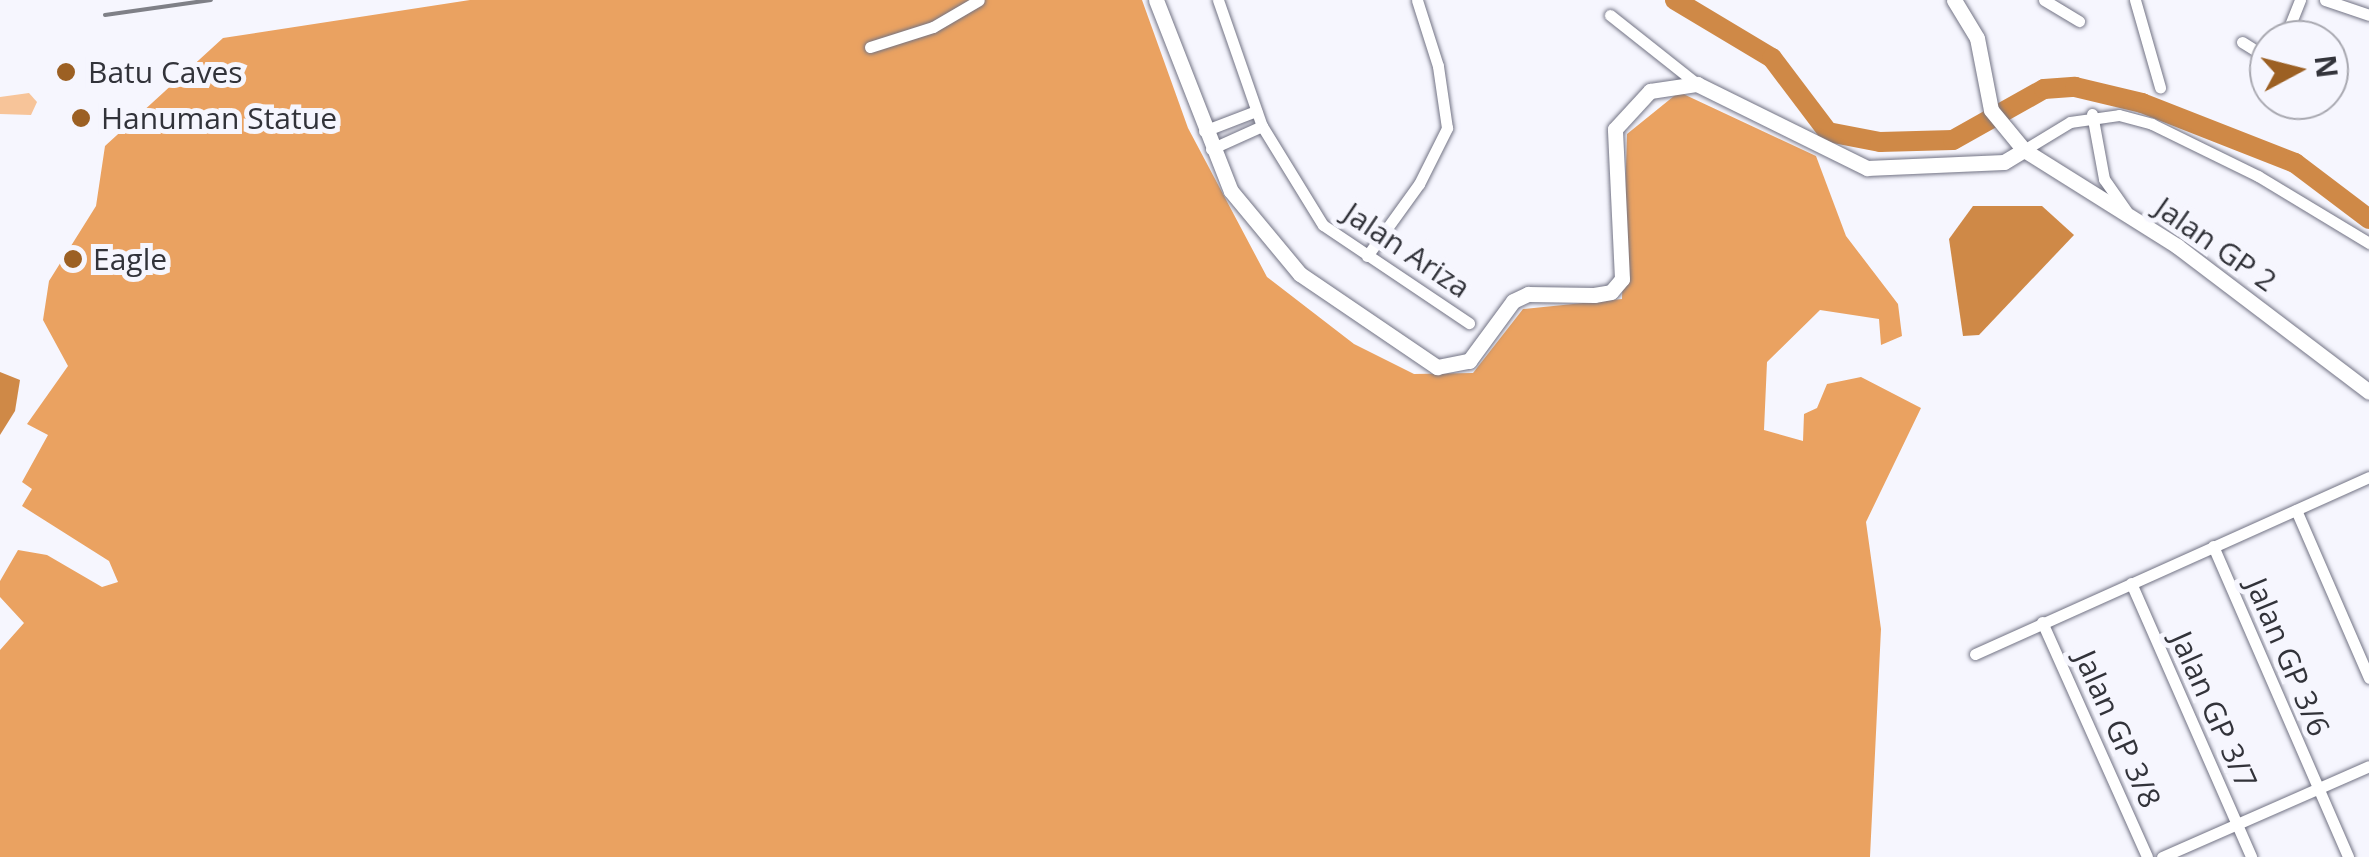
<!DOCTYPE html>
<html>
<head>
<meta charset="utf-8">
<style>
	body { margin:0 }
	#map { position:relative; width:2369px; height:857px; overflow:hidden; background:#f6f6fe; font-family:"Open Sans",sans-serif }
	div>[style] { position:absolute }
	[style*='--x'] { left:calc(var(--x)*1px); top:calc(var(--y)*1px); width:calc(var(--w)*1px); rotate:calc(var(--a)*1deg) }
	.green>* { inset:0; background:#f7c499 }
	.forest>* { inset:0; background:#eaa261 }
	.water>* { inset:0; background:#cf8947 }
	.river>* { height:20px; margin:-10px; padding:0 10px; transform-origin:10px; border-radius:10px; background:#cf8947 }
	.roads { filter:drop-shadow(0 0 2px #727384) drop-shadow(0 0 2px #727384) }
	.street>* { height:11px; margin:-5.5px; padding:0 5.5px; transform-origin:5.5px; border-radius:5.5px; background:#fff }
	.secondary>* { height:15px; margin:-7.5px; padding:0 7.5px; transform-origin:7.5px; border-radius:7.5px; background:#fff }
	.rail>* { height:4px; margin:-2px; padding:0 2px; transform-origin:2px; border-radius:2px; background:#7f8087 }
	.dots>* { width:28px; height:28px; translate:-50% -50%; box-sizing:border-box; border:5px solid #f6f6fe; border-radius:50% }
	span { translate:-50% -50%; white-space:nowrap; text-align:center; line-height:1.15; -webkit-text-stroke:10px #f6f6fe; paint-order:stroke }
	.poi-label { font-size:30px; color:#32333a }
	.left { translate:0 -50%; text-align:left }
	.street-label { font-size:30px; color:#32333a }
	.north { position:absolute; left:2249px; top:20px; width:100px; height:100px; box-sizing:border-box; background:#f6f6fe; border:2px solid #a8a8b0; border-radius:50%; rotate:83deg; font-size:28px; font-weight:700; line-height:40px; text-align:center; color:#32333a }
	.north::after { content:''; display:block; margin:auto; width:35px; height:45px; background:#9c6023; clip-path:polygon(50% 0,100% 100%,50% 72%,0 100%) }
</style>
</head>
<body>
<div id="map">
	<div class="green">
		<div style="clip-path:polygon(29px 93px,37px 102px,31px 115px,0 114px,0 97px)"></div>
	</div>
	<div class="forest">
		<div style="clip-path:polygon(470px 0,1142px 0,1188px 128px,1267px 277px,1354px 344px,1414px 374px,1473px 373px,1523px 309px,1622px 299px,1627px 134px,1679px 92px,1816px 156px,1846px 236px,1898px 304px,1902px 336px,1881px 345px,1879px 319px,1820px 310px,1767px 362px,1764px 430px,1803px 441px,1804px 414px,1817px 408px,1827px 384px,1861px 377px,1921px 408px,1866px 522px,1881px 629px,1870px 857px,0 857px,0 650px,24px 623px,0 597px,0 581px,18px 550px,47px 555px,102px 587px,118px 582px,109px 561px,22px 506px,32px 489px,22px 482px,48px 435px,27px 424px,68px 366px,43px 320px,49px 281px,96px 206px,105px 146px,223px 38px)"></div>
	</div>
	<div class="water">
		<div style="clip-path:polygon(1973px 206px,2042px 206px,2074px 235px,1979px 335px,1963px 336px,1949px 239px)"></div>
		<div style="clip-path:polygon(0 372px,20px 380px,15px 411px,0 435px)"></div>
	</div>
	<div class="river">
		<div style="--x:1675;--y:0;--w:113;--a:30.9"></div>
		<div style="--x:1772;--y:58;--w:93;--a:52.9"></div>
		<div style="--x:1828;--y:132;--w:53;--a:10.9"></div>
		<div style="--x:1880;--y:142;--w:73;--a:-1.6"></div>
		<div style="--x:1953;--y:140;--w:104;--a:-29.3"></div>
		<div style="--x:2044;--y:89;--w:31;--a:-4"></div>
		<div style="--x:2075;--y:87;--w:69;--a:13.4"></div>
		<div style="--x:2142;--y:103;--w:164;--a:21.4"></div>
		<div style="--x:2295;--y:163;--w:93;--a:37.1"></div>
	</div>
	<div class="roads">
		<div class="street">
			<div style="--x:1218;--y:0;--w:133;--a:70.8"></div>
			<div style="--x:1262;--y:126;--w:116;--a:58.4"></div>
			<div style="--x:1323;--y:225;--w:176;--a:33.9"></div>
			<div style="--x:2044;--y:0;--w:41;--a:31"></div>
			<div style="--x:2135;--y:0;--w:91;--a:74"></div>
			<div style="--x:2325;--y:0;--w:46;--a:18.8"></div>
			<div style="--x:1610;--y:15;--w:111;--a:38.4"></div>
			<div style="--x:2284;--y:40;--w:43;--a:-68.2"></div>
			<div style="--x:2242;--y:42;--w:32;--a:32"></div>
			<div style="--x:870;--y:47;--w:66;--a:-17.6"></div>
			<div style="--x:933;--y:27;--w:53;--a:-30.4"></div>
			<div style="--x:2092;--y:114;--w:66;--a:79.5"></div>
			<div style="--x:2104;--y:179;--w:39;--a:55"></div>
			<div style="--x:1204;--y:131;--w:56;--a:-21"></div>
			<div style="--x:1211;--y:149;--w:56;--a:-24.3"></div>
			<div style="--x:2024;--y:150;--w:54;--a:-31.3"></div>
			<div style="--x:2070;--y:122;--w:49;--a:-8.1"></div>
			<div style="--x:2119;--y:115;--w:34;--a:15"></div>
			<div style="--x:2152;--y:124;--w:118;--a:26.1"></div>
			<div style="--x:2258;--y:176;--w:130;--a:31.1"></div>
			<div style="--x:1367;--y:256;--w:89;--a:-54.2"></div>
			<div style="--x:1419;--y:184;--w:63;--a:-63.4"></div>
			<div style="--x:1447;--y:128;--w:63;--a:-98.3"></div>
			<div style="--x:1438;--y:66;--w:69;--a:-107.7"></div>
			<div style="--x:2296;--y:510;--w:183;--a:66.5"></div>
			<div style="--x:2213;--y:546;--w:339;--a:66.5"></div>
			<div style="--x:2131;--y:583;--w:299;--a:66.3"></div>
			<div style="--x:2042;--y:622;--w:257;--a:65.9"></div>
			<div style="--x:1975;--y:654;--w:432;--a:-24.2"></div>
			<div style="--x:2162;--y:857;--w:226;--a:-23.7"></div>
		</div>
		<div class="secondary">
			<div style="--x:1156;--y:0;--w:205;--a:68.6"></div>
			<div style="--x:1231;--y:191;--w:108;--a:50.3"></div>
			<div style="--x:1300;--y:274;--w:166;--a:34.2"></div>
			<div style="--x:1437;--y:367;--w:33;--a:-11"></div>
			<div style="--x:1469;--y:361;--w:74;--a:-53.7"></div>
			<div style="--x:1513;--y:301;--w:17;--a:-25"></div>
			<div style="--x:1528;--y:294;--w:66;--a:0.9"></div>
			<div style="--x:1594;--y:295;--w:17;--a:-10"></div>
			<div style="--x:1611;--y:292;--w:17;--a:-50"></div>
			<div style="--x:1622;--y:279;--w:150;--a:-92.7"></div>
			<div style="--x:1615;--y:129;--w:52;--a:-47.4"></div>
			<div style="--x:1650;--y:91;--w:48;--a:-8.5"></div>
			<div style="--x:1697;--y:84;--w:190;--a:26.3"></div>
			<div style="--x:1867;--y:168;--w:137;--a:-2.5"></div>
			<div style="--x:2004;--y:162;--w:23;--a:-31"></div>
			<div style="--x:1954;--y:0;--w:44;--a:58.8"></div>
			<div style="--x:1977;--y:38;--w:73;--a:79"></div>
			<div style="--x:1991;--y:110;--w:52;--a:50.5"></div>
			<div style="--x:2024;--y:150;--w:181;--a:32.1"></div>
			<div style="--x:2177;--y:246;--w:241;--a:37.2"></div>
		</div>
	</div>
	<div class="rail">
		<div style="--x:105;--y:15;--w:107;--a:-8.1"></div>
	</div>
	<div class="dots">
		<div style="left:66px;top:72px;background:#9c6023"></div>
		<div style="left:81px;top:118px;background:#9c6023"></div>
		<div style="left:73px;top:259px;background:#9c6023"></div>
	</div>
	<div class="poi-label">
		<span class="left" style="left:88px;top:72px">Batu Caves</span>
		<span class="left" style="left:101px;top:118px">Hanuman Statue</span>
		<span class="left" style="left:93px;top:259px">Eagle</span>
	</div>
	<div class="street-label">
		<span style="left:2216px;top:244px;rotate:35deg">Jalan GP 2</span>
		<span style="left:1407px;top:250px;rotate:34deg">Jalan Ariza</span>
		<span style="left:2288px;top:657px;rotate:67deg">Jalan GP 3/6</span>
		<span style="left:2214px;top:710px;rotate:66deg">Jalan GP 3/7</span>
		<span style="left:2118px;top:729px;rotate:66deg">Jalan GP 3/8</span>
	</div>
	<div class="north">N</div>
</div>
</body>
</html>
